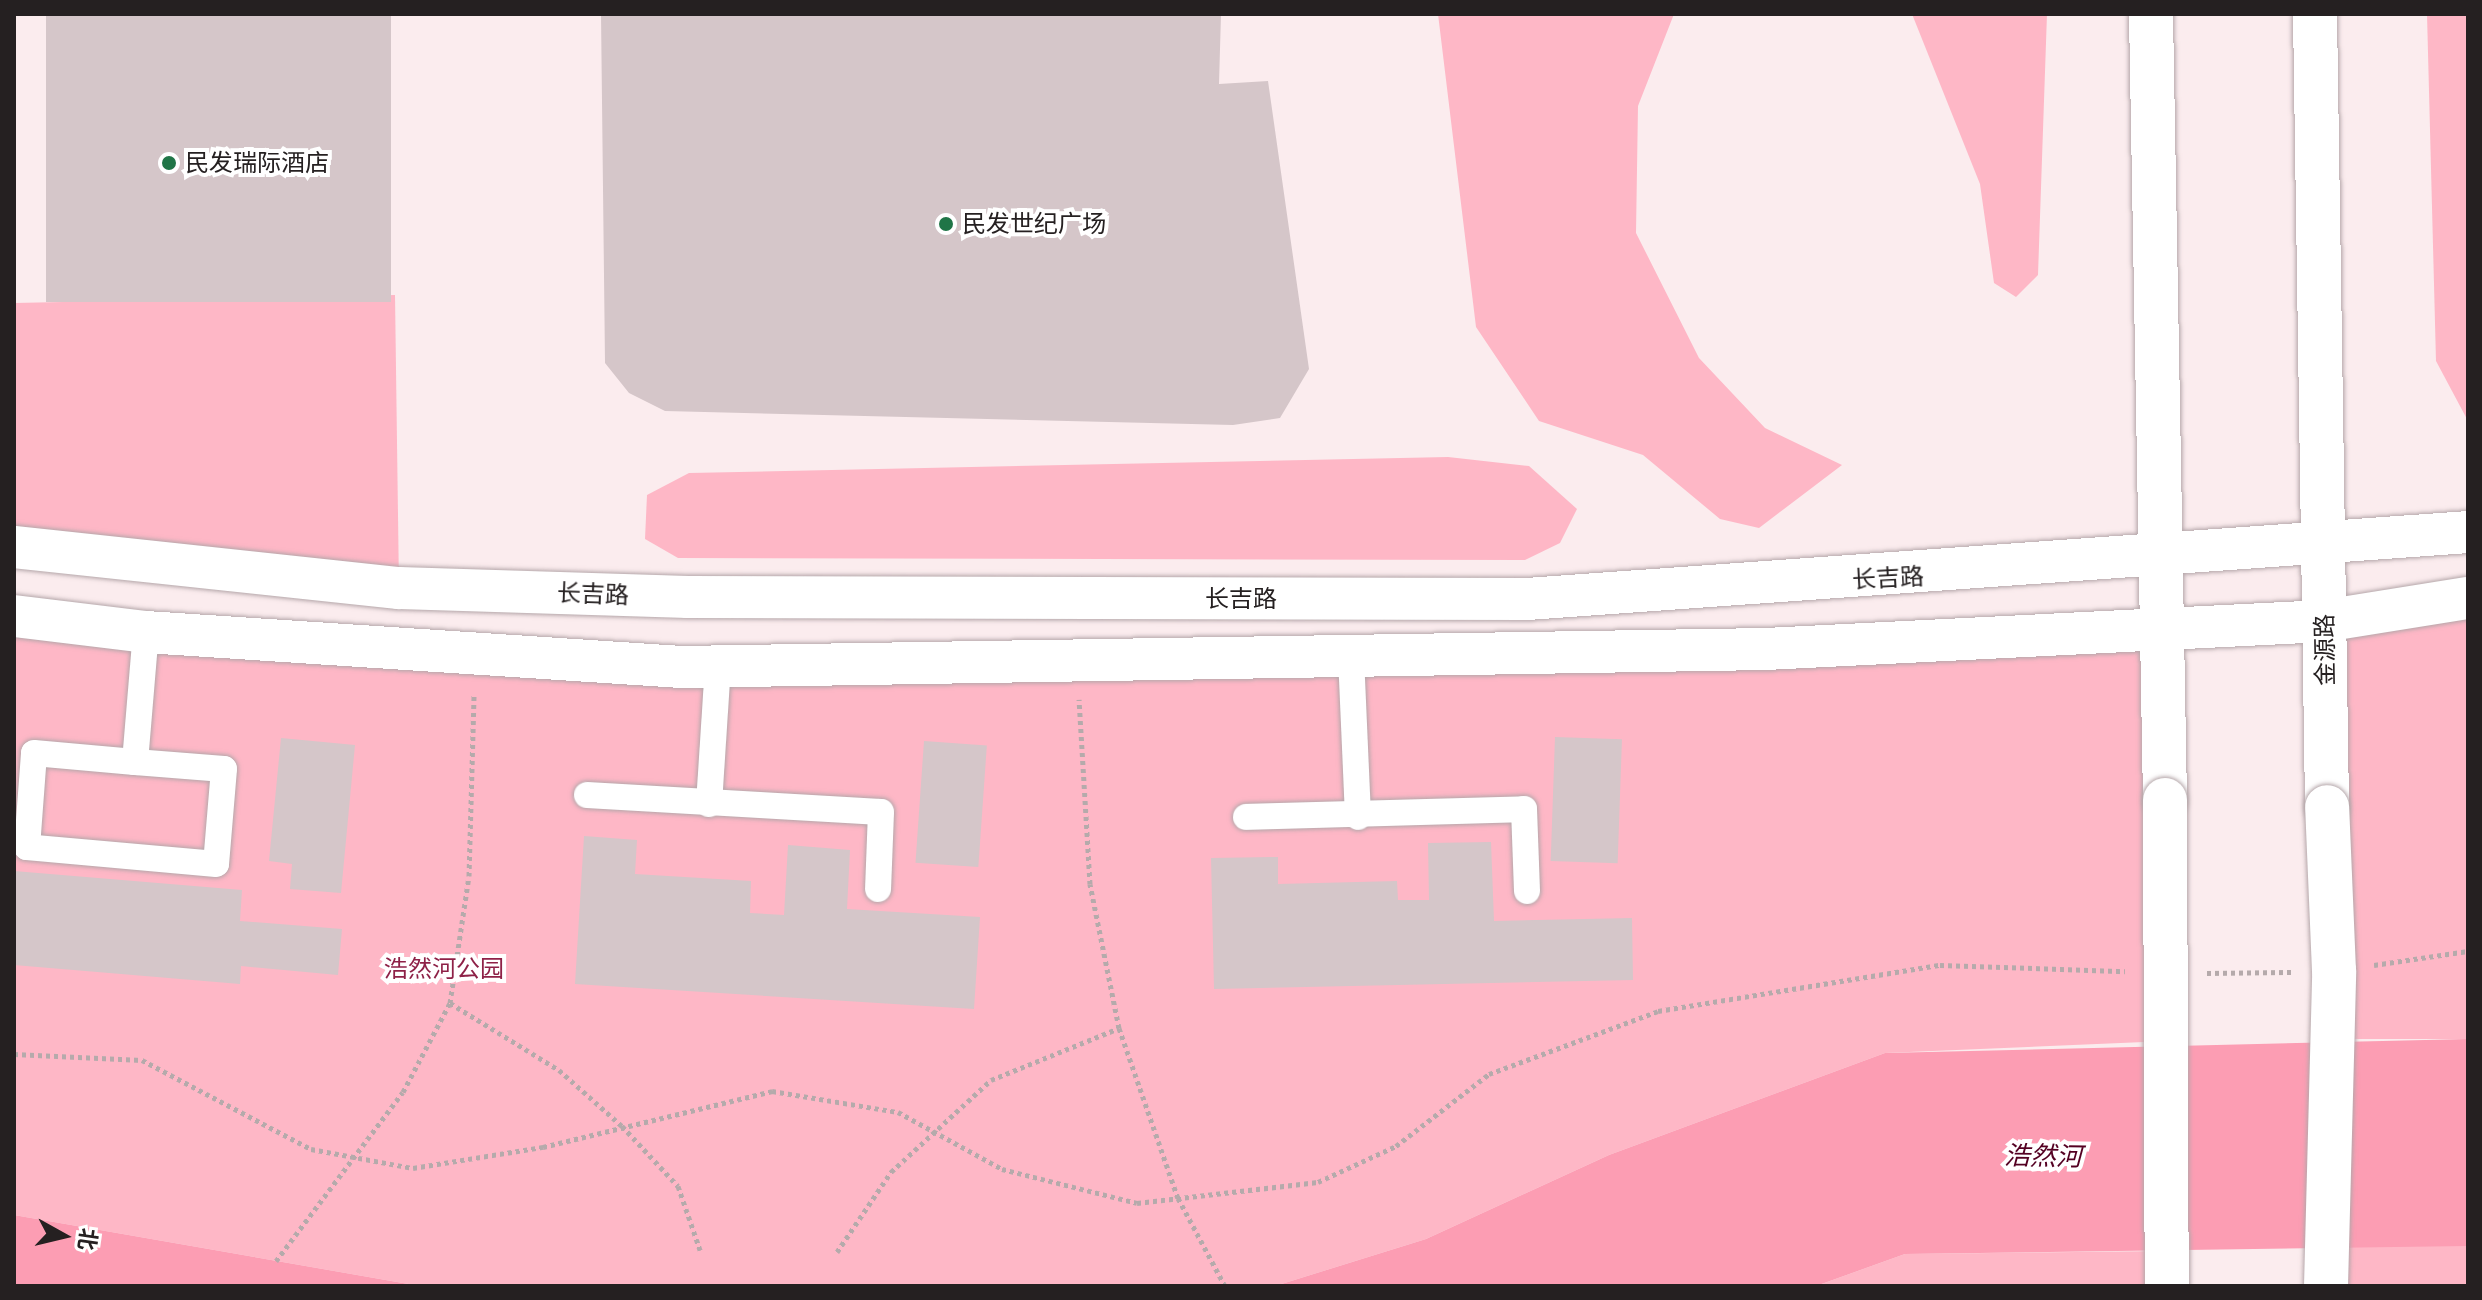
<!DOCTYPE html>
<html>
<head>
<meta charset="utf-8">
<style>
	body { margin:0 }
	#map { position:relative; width:2482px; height:1300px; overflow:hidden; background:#fbecee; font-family:Mulish,"Noto Sans SC",sans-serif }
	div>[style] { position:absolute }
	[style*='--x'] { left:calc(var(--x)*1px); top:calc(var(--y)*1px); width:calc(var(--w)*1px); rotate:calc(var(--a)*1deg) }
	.green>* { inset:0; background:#feb7c6; transform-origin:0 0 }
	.water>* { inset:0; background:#fc9db3 }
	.building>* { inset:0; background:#d5c6c9; transform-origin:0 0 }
	.path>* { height:5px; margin-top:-2.5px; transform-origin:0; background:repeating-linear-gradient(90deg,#b5aaab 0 4px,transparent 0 8px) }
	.roads { filter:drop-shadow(0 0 2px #b5a7aa) drop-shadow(0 0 2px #b5a7aa) }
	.pedestrian>* { height:26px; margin:-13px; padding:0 13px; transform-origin:13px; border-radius:13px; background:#fff }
	.tertiary>* { height:42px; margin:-21px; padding:0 21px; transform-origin:21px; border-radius:21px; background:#fff }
	.secondary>* { height:44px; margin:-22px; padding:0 22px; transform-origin:22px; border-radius:22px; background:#fff }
	.bridges { filter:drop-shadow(0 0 2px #b5a7aa) drop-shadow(0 0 2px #b5a7aa) }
	.secondary-bridge>* { height:44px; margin:-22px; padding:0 22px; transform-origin:22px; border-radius:22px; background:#fff }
	.dots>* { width:22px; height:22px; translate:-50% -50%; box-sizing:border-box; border:4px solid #fff; border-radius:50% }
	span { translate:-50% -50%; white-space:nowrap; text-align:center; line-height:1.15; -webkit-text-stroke:8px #fff; paint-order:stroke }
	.poi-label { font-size:24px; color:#252021 }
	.left { translate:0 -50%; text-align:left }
	.street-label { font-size:24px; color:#252021 }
	.park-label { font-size:24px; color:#8e2147 }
	.water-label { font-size:26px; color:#540022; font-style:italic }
	.frame { position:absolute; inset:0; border:16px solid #252021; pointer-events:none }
	.north { position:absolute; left:24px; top:1196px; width:80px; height:80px; -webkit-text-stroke:6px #fff; paint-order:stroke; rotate:98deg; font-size:22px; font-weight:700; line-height:32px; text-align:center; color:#252021 }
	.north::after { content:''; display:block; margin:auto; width:28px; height:36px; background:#252021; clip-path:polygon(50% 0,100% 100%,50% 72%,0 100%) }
</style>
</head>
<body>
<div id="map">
	<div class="green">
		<div style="clip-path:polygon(1438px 14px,1674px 14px,1638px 106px,1636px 233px,1699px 358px,1765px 428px,1842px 465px,1759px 528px,1720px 519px,1643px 455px,1539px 421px,1476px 327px)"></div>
		<div style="clip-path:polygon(1912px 14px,2047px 14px,2038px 275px,2016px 297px,1994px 283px,1980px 184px)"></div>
		<div style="clip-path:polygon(2427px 14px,2468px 14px,2468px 421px,2436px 361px)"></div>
		<div style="clip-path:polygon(395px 295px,399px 588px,14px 547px,14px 303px)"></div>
		<div style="clip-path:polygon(1448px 457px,1529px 466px,1577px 509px,1560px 543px,1525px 560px,678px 558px,645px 539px,647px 495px,689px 473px)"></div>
		<div style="left:2468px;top:598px;width:441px;height:146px;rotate:90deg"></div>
		<div style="clip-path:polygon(14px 616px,681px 667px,2162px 629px,2168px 1041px,1885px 1053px,1609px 1155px,1426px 1239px,1275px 1286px,420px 1286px,14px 1215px)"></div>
		<div style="left:2468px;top:1246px;width:40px;height:141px;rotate:90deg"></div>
		<div style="clip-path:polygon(2167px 1251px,2167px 1286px,1816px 1286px,1905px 1254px)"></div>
	</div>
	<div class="water">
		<div style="clip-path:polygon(2468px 1039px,2468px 1246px,1905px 1254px,1816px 1286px,1275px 1286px,1426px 1239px,1609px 1155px,1885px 1053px)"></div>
		<div style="clip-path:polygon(14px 1215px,420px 1286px,14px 1286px)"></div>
	</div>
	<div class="building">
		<div style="left:46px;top:14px;width:345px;height:288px"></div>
		<div style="clip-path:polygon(601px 14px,1221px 14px,1219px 84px,1268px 81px,1309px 369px,1280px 418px,1233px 425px,665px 411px,629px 393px,605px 363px)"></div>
		<div style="left:1555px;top:737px;width:67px;height:124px;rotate:2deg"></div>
		<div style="clip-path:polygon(281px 738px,355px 745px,341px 893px,290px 889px,292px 864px,269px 861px)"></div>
		<div style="left:924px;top:741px;width:63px;height:122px;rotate:4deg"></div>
		<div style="clip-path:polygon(584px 836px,637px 840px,635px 874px,751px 881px,750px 913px,784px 915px,788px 845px,850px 850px,847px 909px,980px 917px,974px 1009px,575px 984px)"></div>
		<div style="clip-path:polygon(1491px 842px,1494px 921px,1632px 918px,1633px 980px,1214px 989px,1211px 858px,1278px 857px,1278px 884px,1397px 881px,1398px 900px,1429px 900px,1428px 843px)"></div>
		<div style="clip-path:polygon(14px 871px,242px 890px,240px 921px,342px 929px,338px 975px,241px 966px,240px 984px,14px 965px)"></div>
	</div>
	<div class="path">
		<div style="--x:2374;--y:965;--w:95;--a:-8.5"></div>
		<div style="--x:2207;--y:973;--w:86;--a:-0.7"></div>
		<div style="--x:450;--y:1003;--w:128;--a:31.6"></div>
		<div style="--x:559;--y:1070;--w:84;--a:41.6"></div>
		<div style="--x:622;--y:1126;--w:82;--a:47"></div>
		<div style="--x:678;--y:1186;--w:68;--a:71"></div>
		<div style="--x:1119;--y:1028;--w:180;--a:70.9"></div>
		<div style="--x:1178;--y:1198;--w:100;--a:61.9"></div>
		<div style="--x:14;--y:1054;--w:128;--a:2.7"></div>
		<div style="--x:142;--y:1060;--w:191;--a:27.8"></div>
		<div style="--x:311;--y:1149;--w:104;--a:10.6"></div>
		<div style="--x:413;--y:1168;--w:132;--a:-9.2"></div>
		<div style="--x:543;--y:1147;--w:236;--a:-13.7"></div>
		<div style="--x:772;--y:1091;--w:128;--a:9.5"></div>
		<div style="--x:898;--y:1112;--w:119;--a:28.7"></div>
		<div style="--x:1002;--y:1169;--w:139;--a:14.1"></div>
		<div style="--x:1137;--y:1203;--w:182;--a:-6.6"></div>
		<div style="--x:1318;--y:1182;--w:86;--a:-24.8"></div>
		<div style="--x:1396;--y:1146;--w:118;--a:-37.7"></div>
		<div style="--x:1489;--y:1074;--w:180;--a:-20.4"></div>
		<div style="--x:1658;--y:1011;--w:286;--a:-9.3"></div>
		<div style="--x:1940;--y:965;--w:185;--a:1.9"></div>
		<div style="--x:837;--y:1252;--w:97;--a:-56"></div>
		<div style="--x:891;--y:1172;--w:136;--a:-42.6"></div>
		<div style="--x:991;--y:1080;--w:138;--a:-22.1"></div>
		<div style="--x:1119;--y:1028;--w:147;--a:-101.4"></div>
		<div style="--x:1090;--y:884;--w:185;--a:-93.4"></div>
		<div style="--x:276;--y:1261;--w:211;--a:-53.1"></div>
		<div style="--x:403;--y:1092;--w:101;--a:-62.2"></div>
		<div style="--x:450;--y:1003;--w:128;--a:-81.5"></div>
		<div style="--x:469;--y:876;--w:182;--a:-88.4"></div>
	</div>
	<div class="roads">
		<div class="pedestrian">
			<div style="--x:1351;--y:656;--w:161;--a:87.5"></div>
			<div style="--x:135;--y:762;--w:89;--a:4.5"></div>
			<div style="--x:224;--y:769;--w:95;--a:94.8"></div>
			<div style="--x:216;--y:864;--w:190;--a:-174.9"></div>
			<div style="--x:27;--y:847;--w:94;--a:-85.7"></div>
			<div style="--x:34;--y:753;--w:101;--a:5.1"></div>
			<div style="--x:135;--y:762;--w:130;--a:-85.2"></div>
			<div style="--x:587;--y:795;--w:294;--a:3.3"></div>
			<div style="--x:881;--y:812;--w:77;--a:92.2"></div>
			<div style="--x:709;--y:804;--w:138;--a:-86.3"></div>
			<div style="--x:1246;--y:817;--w:278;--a:-1.6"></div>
			<div style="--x:1524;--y:809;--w:82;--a:87.9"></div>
		</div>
		<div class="tertiary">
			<div style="--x:14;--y:547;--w:387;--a:6.1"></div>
			<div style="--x:399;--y:588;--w:289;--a:1.8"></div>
			<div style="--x:688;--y:597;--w:839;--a:0.14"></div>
			<div style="--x:1527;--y:599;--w:943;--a:-4.07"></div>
			<div style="--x:14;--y:616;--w:133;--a:6.9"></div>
			<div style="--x:146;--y:632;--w:536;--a:3.74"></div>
			<div style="--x:681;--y:667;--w:1085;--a:-0.95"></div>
			<div style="--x:1766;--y:649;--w:559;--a:-2.87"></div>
			<div style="--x:2324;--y:621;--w:146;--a:-9.1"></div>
		</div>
		<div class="secondary">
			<div style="--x:2151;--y:14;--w:786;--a:88.98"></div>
			<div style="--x:2315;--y:14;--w:793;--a:89.13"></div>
		</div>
	</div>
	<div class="bridges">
		<div class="secondary-bridge">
			<div style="--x:2165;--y:800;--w:486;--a:89.8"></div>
			<div style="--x:2326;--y:1286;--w:315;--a:-88.5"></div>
			<div style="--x:2334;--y:971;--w:164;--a:-92.4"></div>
		</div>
	</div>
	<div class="dots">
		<div style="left:169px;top:163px;background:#207547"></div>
		<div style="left:946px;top:224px;background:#207547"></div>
	</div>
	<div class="poi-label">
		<span class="left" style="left:185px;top:163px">民发瑞际酒店</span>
		<span class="left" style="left:962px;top:224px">民发世纪广场</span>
	</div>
	<div class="street-label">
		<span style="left:1888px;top:578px;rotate:-3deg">长吉路</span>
		<span style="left:593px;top:594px;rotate:2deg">长吉路</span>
		<span style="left:1241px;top:599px">长吉路</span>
		<span style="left:2325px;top:650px;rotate:-91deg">金源路</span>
	</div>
	<div class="park-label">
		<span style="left:444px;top:969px">浩然河公园</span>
	</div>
	<div class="water-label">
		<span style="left:2043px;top:1156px;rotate:1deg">浩然河</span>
	</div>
	<div class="frame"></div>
	<div class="north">北</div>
</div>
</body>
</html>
